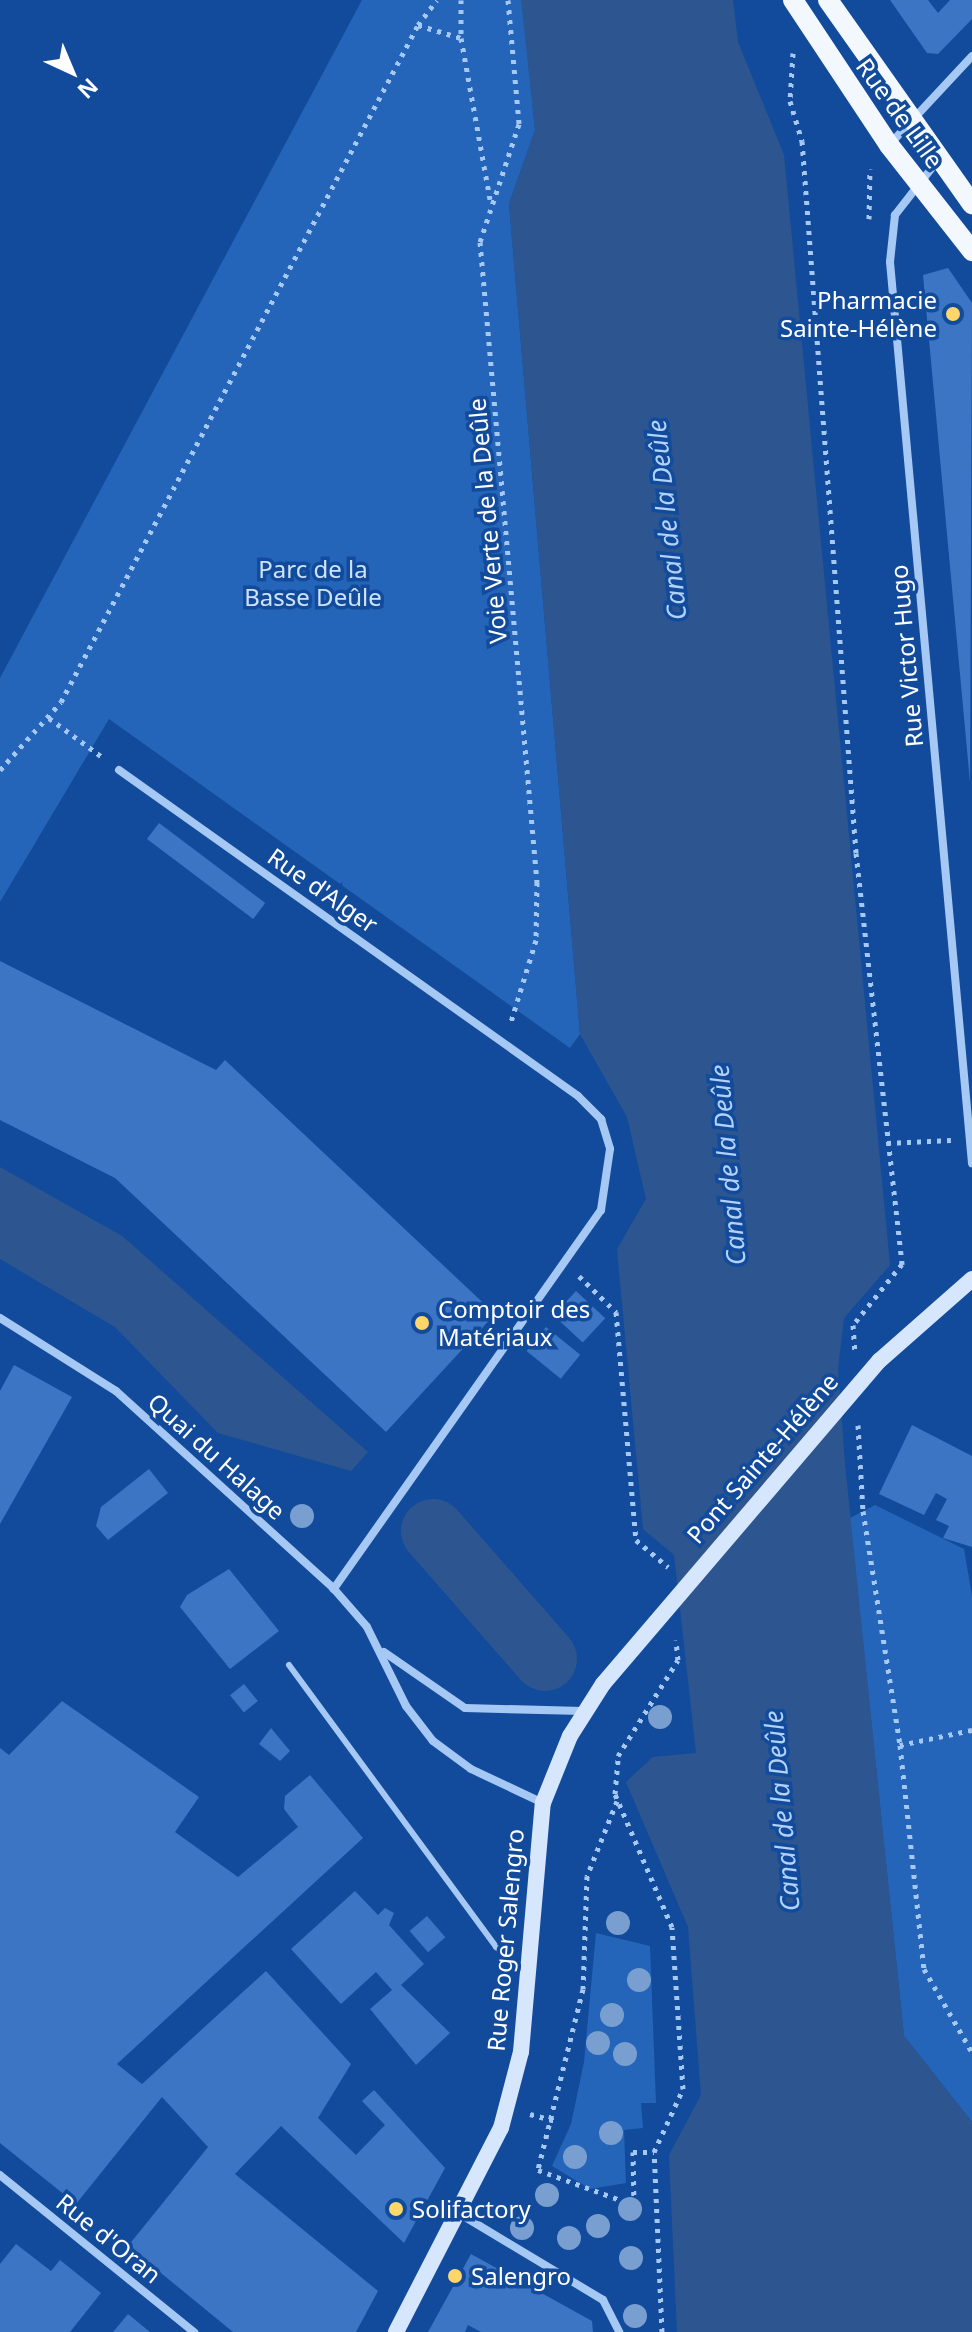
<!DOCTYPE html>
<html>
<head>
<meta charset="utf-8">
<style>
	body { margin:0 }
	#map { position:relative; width:972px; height:2332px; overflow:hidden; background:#124b9b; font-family:"Noto Sans",sans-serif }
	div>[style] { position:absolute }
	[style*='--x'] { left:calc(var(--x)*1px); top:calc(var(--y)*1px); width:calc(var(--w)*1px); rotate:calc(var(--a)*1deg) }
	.green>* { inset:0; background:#2465ba }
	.water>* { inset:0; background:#2d5691 }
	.river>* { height:64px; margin:-32px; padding:0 32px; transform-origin:32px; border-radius:32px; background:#2d5691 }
	.building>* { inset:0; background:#3b75c3; transform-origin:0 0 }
	.path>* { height:5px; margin-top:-2.5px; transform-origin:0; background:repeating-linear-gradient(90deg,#a6c8f4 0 4px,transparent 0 10px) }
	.lane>* { height:6px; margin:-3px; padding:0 3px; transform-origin:3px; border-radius:3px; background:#a6c8f4 }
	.street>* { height:8px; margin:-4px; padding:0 4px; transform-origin:4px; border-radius:4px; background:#a6c8f4 }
	.secondary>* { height:16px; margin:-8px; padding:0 8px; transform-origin:8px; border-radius:8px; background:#d6e6fd }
	.primary>* { height:20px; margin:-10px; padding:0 10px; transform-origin:10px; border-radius:10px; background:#f3f8ff }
	.secondary-bridge>* { height:16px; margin:-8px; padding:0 8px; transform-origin:8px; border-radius:8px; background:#d6e6fd }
	.trees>* { width:24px; height:24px; margin:-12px; border-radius:50%; background:#799fd1 }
	.dots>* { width:22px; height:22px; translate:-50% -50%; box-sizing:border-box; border:4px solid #124b9b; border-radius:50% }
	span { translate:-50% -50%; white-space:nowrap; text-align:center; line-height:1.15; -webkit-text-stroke:7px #124b9b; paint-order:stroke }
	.street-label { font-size:24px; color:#fff }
	.poi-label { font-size:24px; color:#fff }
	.right { translate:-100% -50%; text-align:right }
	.left { translate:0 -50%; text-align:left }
	.park-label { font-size:24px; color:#cee3fe }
	.water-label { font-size:26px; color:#b3d2fa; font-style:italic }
	.north { position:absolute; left:32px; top:32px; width:80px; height:80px; -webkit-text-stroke:6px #124b9b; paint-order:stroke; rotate:136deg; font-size:22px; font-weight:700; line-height:32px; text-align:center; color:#fff }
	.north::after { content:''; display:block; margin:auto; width:28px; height:36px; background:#fff; clip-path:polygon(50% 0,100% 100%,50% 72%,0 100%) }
</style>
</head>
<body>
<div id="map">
	<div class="green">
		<div style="clip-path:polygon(362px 0,522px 0,535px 130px,509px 204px,580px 1034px,570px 1048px,109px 719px,0 902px,0 678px)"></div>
		<div style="clip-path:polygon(875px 1505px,964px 1549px,972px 1596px,972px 2122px,904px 2036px,850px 1518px)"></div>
		<div style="clip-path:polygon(596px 1933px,650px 1946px,656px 2103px,641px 2103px,643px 2128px,624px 2130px,626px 2183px,590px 2189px,552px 2166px,571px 2124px,584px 2062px)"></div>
	</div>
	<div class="water">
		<div style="clip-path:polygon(521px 0,733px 0,738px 42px,784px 155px,890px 1265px,844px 1318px,838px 1368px,845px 1464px,904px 2036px,972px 2122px,972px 2332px,677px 2332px,669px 2155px,701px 2095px,688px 1927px,626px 1782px,653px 1757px,696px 1753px,674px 1555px,643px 1529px,617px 1249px,646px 1199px,627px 1117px,580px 1034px,509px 204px,535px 130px)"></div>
		<div style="clip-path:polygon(0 1167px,122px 1236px,368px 1452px,351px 1471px,218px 1433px,115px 1327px,0 1259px)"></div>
	</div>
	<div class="river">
		<div style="--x:433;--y:1531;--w:170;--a:48.8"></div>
	</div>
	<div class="building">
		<div style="clip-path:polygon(890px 0,928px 0,938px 13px,950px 0,972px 0,972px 19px,938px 54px,927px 53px)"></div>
		<div style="clip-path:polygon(948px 268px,972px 303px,970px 782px,923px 275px)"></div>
		<div style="left:159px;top:823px;width:133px;height:20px;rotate:37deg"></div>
		<div style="clip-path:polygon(0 961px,216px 1070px,225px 1060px,495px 1314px,386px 1432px,115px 1178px,0 1120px)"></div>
		<div style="left:576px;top:1291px;width:40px;height:33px;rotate:43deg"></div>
		<div style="left:546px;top:1327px;width:44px;height:31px;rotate:39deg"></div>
		<div style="clip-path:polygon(14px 1365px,72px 1397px,0 1524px,0 1391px)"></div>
		<div style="clip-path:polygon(912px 1425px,972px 1456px,972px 1547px,943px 1538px,949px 1526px,936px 1520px,947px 1499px,936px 1493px,924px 1515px,879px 1494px)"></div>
		<div style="clip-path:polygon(149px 1469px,168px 1493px,108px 1540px,96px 1526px,101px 1507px)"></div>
		<div style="clip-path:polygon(229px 1569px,279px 1631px,230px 1669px,180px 1607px,187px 1595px)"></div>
		<div style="left:244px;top:1684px;width:22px;height:18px;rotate:51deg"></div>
		<div style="clip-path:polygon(62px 1701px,199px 1797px,175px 1832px,238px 1877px,298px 1827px,284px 1809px,285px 1796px,310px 1775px,363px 1838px,117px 2064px,142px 2084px,266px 1971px,351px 2064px,318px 2118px,356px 2155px,385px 2125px,362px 2101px,374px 2090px,445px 2168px,404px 2243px,281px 2126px,235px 2174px,378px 2291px,356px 2332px,233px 2332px,128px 2246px,208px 2147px,162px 2097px,76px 2204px,0 2143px,0 1748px,9px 1755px)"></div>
		<div style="clip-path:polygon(271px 1728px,290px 1751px,280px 1761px,259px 1744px)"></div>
		<div style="clip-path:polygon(355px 1891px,378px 1915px,385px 1908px,394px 1913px,389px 1925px,424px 1964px,401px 1985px,450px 2033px,416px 2065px,370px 2009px,392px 1990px,376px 1972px,341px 2004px,291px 1949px)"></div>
		<div style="left:427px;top:1916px;width:28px;height:23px;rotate:49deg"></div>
		<div style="clip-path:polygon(16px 2244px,51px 2271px,60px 2260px,101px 2293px,70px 2332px,0 2332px,0 2264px)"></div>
		<div style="clip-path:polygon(471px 2254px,592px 2321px,593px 2332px,481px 2332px,468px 2325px,465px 2332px,428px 2332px)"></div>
		<div style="clip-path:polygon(128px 2314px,150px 2332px,113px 2332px)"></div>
	</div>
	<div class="path">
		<div style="--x:461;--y:0;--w:38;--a:90"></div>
		<div style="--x:508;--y:0;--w:124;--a:84.9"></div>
		<div style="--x:519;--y:124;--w:124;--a:108.3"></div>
		<div style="--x:480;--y:242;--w:643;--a:84.91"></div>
		<div style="--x:537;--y:882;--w:58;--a:91"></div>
		<div style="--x:536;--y:940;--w:86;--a:107"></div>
		<div style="--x:418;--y:25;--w:31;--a:-53"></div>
		<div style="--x:793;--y:53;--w:48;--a:93.6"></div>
		<div style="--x:790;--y:101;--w:42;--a:73.3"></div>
		<div style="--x:802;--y:141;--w:714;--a:85.66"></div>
		<div style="--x:856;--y:853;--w:414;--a:83.6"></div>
		<div style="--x:902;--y:1264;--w:78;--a:128.8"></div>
		<div style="--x:853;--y:1325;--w:26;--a:86"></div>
		<div style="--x:869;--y:219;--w:50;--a:-88.9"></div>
		<div style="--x:49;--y:718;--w:66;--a:36.3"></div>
		<div style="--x:0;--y:770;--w:91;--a:-48.1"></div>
		<div style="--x:61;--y:702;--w:765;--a:-62.2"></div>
		<div style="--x:418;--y:25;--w:45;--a:16.8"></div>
		<div style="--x:461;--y:38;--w:164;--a:79.8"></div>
		<div style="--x:887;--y:1143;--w:64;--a:-2.7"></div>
		<div style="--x:579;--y:1276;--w:52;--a:44.2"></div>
		<div style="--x:616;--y:1312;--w:229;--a:85"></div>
		<div style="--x:636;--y:1540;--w:42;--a:40.2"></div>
		<div style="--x:858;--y:1425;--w:86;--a:86.7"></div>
		<div style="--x:863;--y:1511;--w:237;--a:81"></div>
		<div style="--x:972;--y:1730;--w:74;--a:168.2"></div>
		<div style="--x:900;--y:1745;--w:225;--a:83.9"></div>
		<div style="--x:924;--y:1969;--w:96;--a:60"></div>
		<div style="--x:617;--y:1801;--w:81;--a:111.8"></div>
		<div style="--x:587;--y:1876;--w:113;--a:92"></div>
		<div style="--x:583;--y:1989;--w:187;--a:104"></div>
		<div style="--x:538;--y:2170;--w:102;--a:20"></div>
		<div style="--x:634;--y:2205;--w:53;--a:-91.1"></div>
		<div style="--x:633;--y:2152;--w:21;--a:0"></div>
		<div style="--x:530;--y:2114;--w:27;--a:15"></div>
		<div style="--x:662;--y:2332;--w:180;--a:-92.5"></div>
		<div style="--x:654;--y:2152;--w:69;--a:-65.3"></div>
		<div style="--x:683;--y:2089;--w:162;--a:-93.9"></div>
		<div style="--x:672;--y:1927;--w:145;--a:-113.2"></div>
		<div style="--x:615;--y:1794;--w:38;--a:-85"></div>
		<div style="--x:618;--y:1756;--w:113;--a:-58"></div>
		<div style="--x:678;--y:1660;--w:20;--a:-96"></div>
	</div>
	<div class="lane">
		<div style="--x:289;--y:1665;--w:350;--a:53.7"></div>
		<div style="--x:496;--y:1947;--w:39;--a:38"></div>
	</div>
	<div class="street">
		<div style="--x:891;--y:143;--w:119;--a:-47"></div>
		<div style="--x:938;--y:160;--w:70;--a:128"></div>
		<div style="--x:895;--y:215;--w:47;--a:96.1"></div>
		<div style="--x:890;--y:262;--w:905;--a:84.8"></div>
		<div style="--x:119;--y:770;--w:563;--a:35.38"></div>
		<div style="--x:578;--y:1096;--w:33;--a:45"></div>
		<div style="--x:601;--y:1119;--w:31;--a:73"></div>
		<div style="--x:610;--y:1149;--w:62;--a:98.4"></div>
		<div style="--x:601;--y:1210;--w:464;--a:125.2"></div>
		<div style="--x:0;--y:1318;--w:137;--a:32.2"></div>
		<div style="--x:116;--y:1391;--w:294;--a:42.2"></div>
		<div style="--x:334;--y:1589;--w:50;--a:49"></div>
		<div style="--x:367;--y:1627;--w:88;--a:63.7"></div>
		<div style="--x:406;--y:1706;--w:44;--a:52.4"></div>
		<div style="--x:433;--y:1741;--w:47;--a:36.4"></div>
		<div style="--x:471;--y:1769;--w:80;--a:25.3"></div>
		<div style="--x:384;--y:1652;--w:98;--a:34.7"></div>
		<div style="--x:465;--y:1708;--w:118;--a:1.5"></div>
		<div style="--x:0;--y:2175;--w:250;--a:39"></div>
		<div style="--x:460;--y:2214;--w:167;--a:31"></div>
		<div style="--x:603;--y:2300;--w:36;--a:63"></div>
	</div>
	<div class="secondary">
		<div style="--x:396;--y:2332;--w:229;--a:-62.8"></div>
		<div style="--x:501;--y:2128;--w:79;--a:-75.3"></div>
		<div style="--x:521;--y:2052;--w:250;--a:-85"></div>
		<div style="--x:543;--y:1803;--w:72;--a:-68.1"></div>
		<div style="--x:570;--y:1736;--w:62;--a:-57.6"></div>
	</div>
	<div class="primary">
		<div style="--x:793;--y:0;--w:174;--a:56.5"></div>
		<div style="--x:889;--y:145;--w:135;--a:51.9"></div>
		<div style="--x:828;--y:0;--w:250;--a:54.8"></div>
	</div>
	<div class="secondary-bridge">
		<div style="--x:603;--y:1684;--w:425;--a:-49.5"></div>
		<div style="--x:879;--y:1361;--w:124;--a:-41.4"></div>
	</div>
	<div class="trees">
		<div style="left:302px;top:1516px"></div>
		<div style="left:660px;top:1717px"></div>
		<div style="left:618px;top:1923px"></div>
		<div style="left:639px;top:1980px"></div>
		<div style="left:612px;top:2015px"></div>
		<div style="left:598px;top:2043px"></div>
		<div style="left:625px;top:2054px"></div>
		<div style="left:611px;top:2133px"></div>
		<div style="left:575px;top:2157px"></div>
		<div style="left:547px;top:2195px"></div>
		<div style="left:630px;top:2209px"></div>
		<div style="left:598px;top:2226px"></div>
		<div style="left:522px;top:2228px"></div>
		<div style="left:569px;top:2238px"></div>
		<div style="left:631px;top:2258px"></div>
		<div style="left:635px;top:2316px"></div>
	</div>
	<div class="dots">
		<div style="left:953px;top:314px;background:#ffd669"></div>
		<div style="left:422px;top:1323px;background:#ffd669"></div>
		<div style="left:396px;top:2209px;background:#ffd669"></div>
		<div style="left:455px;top:2276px;background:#ffd669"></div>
	</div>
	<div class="street-label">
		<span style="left:900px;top:113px;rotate:54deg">Rue de Lille</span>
		<span style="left:487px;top:521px;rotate:-95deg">Voie Verte de la Deûle</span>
		<span style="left:906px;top:656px;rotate:-95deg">Rue Victor Hugo</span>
		<span style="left:323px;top:890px;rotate:35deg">Rue d'Alger</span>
		<span style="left:217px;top:1456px;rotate:42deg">Quai du Halage</span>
		<span style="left:762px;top:1458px;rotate:-49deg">Pont Sainte-Hélène</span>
		<span style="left:505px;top:1940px;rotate:-85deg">Rue Roger Salengro</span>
		<span style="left:109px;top:2238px;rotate:39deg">Rue d'Oran</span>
	</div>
	<div class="poi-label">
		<span class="right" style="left:937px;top:314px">Pharmacie<br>Sainte-Hélène</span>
		<span class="left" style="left:438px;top:1323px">Comptoir des<br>Matériaux</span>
		<span class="left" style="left:412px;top:2209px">Solifactory</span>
		<span class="left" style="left:471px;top:2276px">Salengro</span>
	</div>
	<div class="park-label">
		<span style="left:313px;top:583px">Parc de la<br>Basse Deûle</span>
	</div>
	<div class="water-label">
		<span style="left:667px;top:520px;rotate:-96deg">Canal de la Deûle</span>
		<span style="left:728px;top:1165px;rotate:-95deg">Canal de la Deûle</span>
		<span style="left:782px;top:1811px;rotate:-95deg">Canal de la Deûle</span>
	</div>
	<div class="north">N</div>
</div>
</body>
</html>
